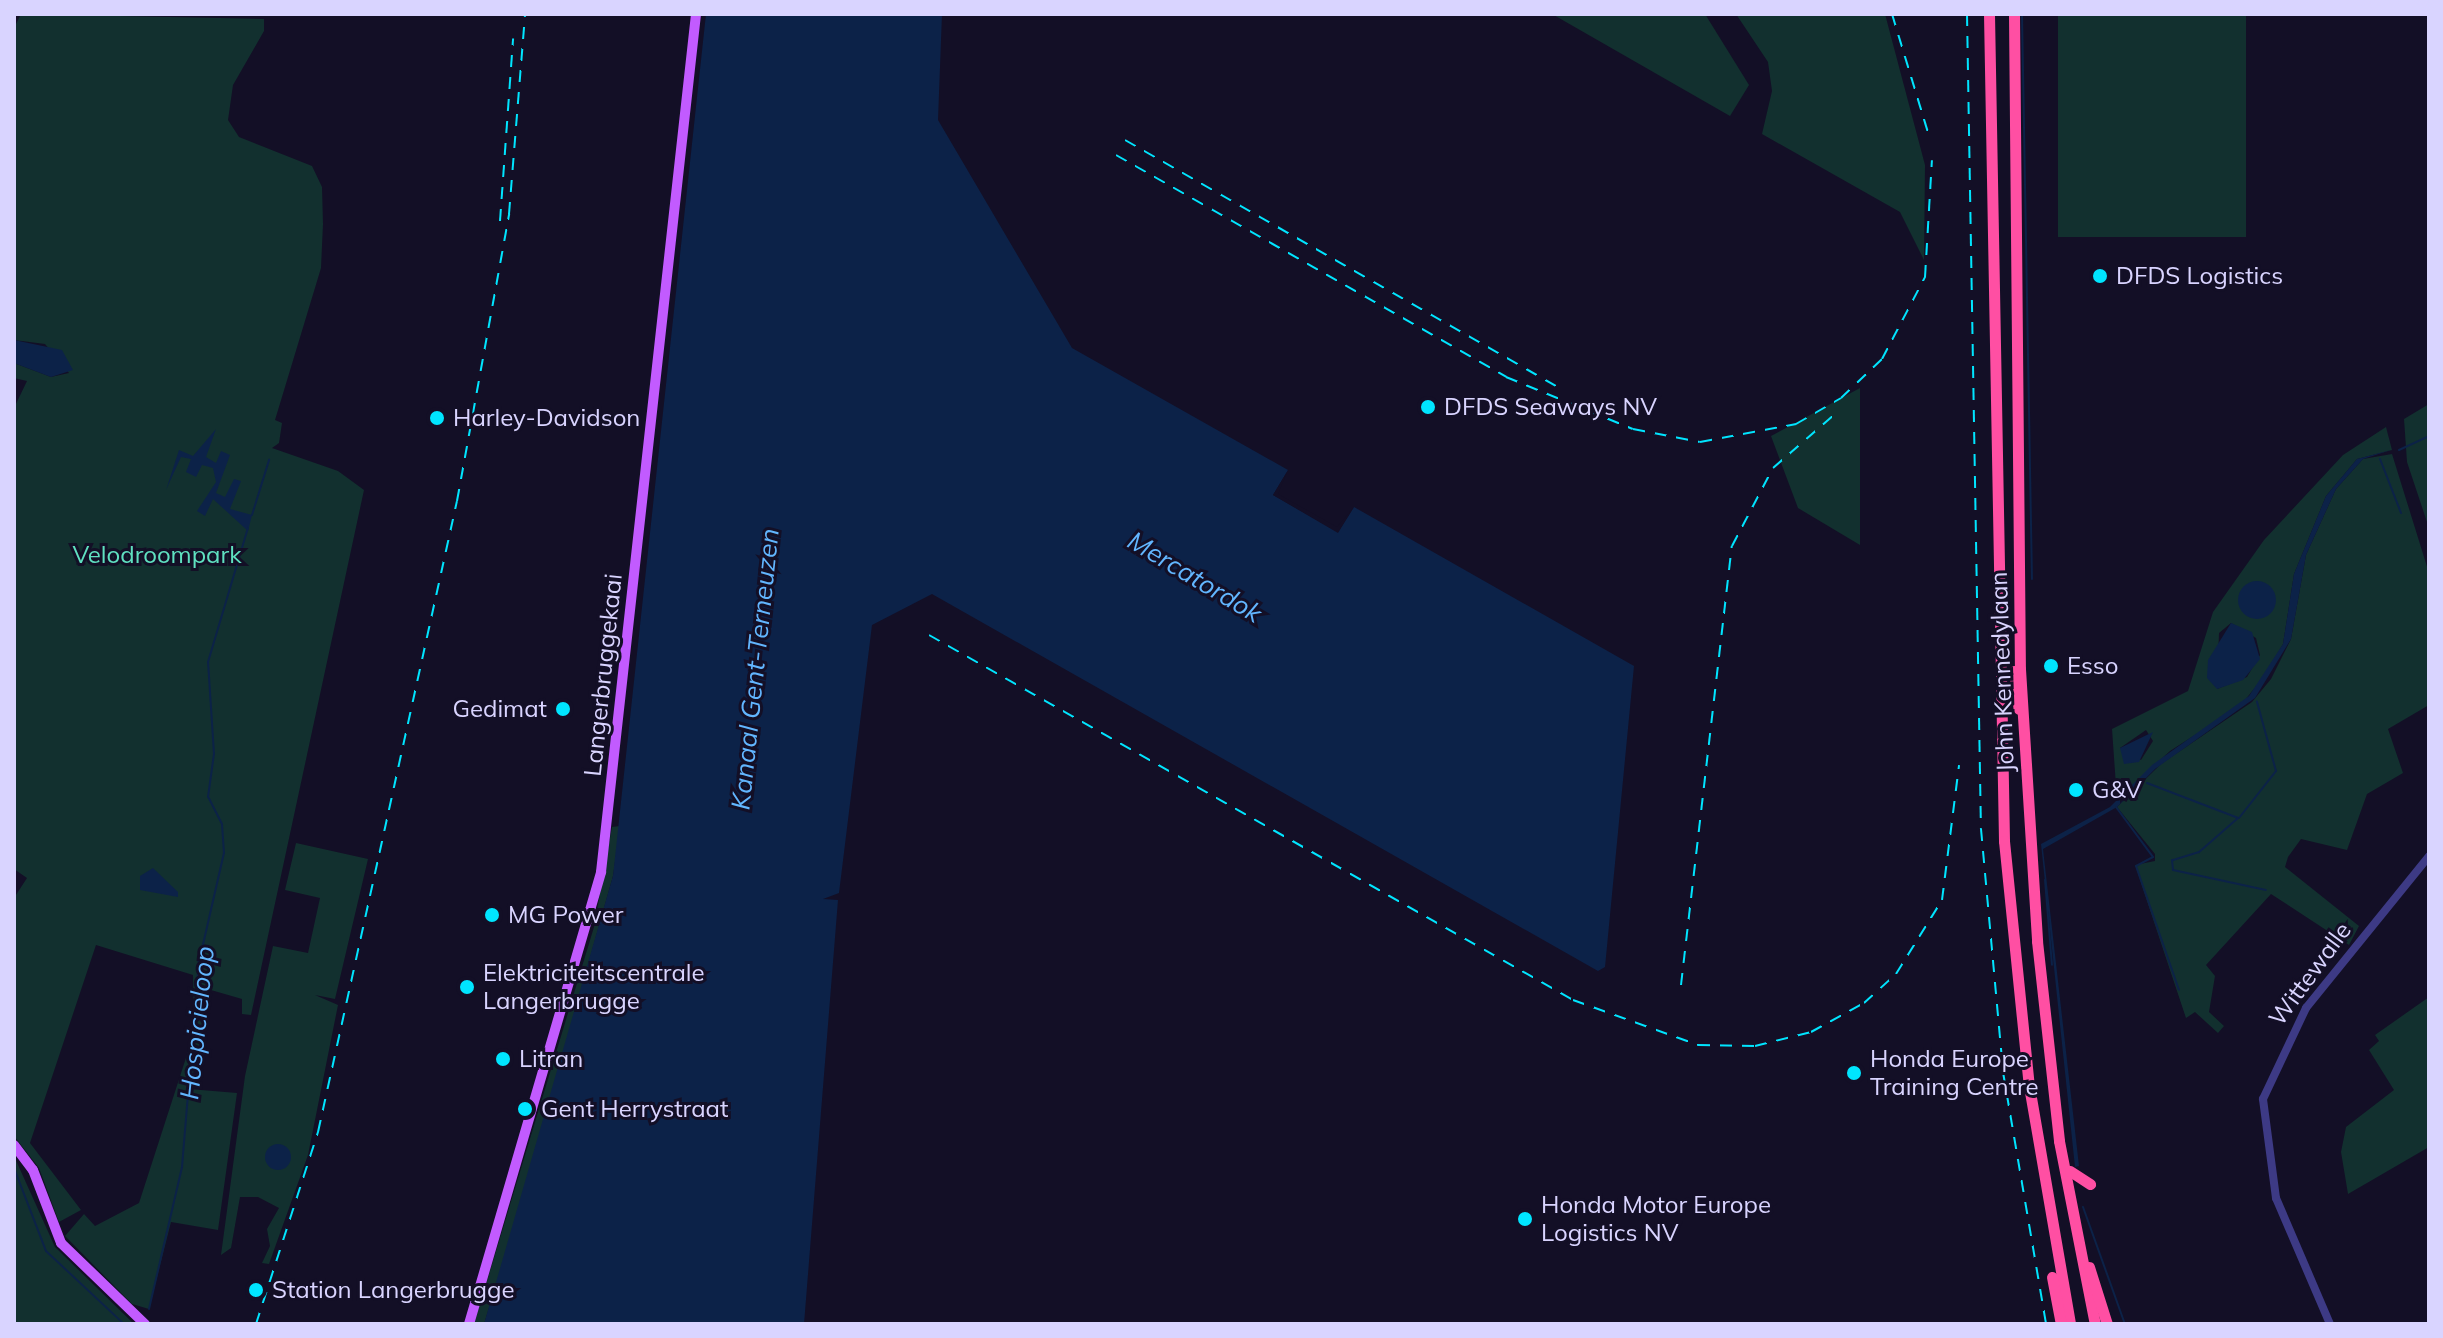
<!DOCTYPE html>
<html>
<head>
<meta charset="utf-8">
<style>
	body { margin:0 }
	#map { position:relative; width:2443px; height:1338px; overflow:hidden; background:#130f26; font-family:Mulish,sans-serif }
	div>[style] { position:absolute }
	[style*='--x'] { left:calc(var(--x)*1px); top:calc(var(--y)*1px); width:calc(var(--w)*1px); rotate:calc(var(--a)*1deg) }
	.green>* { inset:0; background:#12302f; transform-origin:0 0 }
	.water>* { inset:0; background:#0c2248 }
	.round { border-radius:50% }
	.pier>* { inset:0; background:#130f26 }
	.stream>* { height:2px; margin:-1px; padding:0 1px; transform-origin:1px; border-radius:1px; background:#0c2248 }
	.minor>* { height:8px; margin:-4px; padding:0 4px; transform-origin:4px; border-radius:4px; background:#3d3a85 }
	.major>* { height:10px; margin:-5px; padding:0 5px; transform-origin:5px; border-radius:5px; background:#c25bff }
	.highway>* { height:11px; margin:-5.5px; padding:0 5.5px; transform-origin:5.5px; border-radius:5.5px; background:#ff4fa3 }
	.rail>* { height:2px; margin-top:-1px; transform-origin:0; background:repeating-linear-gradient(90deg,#00e5ff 0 12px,transparent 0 22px) }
	.dots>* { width:22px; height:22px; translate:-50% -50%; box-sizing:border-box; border:4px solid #130f26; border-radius:50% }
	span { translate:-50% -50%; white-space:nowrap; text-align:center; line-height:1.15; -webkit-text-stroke:6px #130f26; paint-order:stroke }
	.poi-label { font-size:24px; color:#d9d4ff }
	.left { translate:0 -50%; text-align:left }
	.right { translate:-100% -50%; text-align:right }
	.park-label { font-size:24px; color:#5fe0c0 }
	.street-label { font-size:24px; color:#d9d4ff }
	.water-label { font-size:26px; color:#62b6ff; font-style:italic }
	.frame { position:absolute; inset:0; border:16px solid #d9d4ff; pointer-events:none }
</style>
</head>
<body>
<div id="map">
	<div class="green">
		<div style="clip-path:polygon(21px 14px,264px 19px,264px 31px,233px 85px,228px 120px,239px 137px,312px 166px,322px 187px,323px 224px,321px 268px,275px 420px,282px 423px,279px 443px,272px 448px,338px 471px,364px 490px,251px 1015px,242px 1014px,242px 999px,204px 988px,203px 1034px,189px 1089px,237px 1093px,218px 1230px,171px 1222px,149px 1309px,132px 1304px,65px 1236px,84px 1214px,95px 1226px,139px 1203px,194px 1033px,193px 975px,96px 945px,30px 1143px,81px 1210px,59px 1222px,39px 1168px,14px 1136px,14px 898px,27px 878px,14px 869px,14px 408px,27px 381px,14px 378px,14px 363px,51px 377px,69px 373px,45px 344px,14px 340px,14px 28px)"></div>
		<div style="clip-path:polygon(1552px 14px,1705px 14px,1749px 85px,1730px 116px)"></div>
		<div style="clip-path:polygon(1736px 14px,1885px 14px,1925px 165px,1924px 260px,1900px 212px,1762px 134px,1772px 91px,1768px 62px)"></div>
		<div style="left:2058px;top:14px;width:188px;height:223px"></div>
		<div style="clip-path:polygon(1860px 388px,1860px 545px,1798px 508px,1771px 436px)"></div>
		<div style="clip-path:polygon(2429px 404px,2429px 528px,2407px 462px,2404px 419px)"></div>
		<div style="clip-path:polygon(evenodd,2386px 427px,2392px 450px,2357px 459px,2326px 496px,2294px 574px,2283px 644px,2263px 678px,2240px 706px,2170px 751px,2117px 800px,2112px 729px,2188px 691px,2213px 612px,2264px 540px,2343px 455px,2386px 427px,2231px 623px,2256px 638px,2260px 655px,2247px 677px,2217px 689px,2219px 633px,2231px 623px,2386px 427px,2146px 730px,2153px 741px,2141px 760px,2120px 748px,2146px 730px)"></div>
		<div style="clip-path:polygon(2392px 454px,2429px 573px,2429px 705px,2388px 729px,2403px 773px,2367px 794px,2347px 850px,2301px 839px,2288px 857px,2285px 867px,2359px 926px,2349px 945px,2271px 894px,2206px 965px,2215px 976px,2209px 1012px,2224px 1026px,2218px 1033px,2195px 1012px,2186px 1018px,2135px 865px,2155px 861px,2155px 854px,2117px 807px,2161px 764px,2252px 702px,2271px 679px,2291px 639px,2306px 555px,2336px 489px,2363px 459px)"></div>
		<div style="clip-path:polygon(620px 826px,613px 876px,516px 1221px,484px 1324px,474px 1324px,594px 927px,612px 827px)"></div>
		<div style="clip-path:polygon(296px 843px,368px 859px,335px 999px,315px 995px,338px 1005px,308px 1155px,269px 1264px,262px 1263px,270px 1246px,267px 1229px,279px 1208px,258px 1197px,240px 1197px,231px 1248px,221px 1255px,245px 1076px,273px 946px,308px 953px,320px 898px,285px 890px)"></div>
		<div style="clip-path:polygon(2429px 997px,2429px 1147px,2348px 1194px,2341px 1152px,2346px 1127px,2394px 1090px,2369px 1050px,2379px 1041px,2375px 1035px)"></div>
		<div style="clip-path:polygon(14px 1156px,55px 1247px,134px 1324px,14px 1324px)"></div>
	</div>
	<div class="water">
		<div style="clip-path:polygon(706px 14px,942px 14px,938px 120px,1072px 348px,1288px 470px,1273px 495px,1338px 532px,1354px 507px,1634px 666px,1605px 967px,1598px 971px,932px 594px,872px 625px,839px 893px,823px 899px,838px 900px,804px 1324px,484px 1324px,613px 876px)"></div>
		<div style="clip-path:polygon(14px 340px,62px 350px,73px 370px,51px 377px,14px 363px)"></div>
		<div style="clip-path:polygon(216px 429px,206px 457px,216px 463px,221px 451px,230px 455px,216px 493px,225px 497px,234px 479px,241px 481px,230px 509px,252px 515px,248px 531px,213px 499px,205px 516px,197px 511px,216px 482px,213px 468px,202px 465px,196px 477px,186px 472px,191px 459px,181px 457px,166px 490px,179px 450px,193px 456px)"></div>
		<div style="clip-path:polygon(2391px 450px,2363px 459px,2336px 489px,2306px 555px,2291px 639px,2255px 698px,2155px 769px,2117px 807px,2043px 849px,2079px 1166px,2075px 1167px,2041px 844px,2110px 807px,2152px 765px,2249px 696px,2283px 644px,2294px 574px,2326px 496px,2357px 459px)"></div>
		<div class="round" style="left:2238px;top:581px;width:38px;height:38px"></div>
		<div style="clip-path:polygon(2231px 623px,2252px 632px,2260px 659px,2243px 680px,2217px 689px,2207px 678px,2208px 660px)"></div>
		<div style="clip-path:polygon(2153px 732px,2139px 762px,2124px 764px,2120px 748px)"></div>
		<div style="clip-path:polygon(153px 868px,178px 892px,178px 897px,140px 890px,140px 876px)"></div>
		<div class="round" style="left:265px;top:1144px;width:26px;height:26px"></div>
	</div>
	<div class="pier">
		<div style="clip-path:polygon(1288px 470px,1278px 494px,1337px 527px,1354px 507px,1338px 533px,1273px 495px)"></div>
	</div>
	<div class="stream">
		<div style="--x:2022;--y:14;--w:565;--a:88.99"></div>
		<div style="--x:2399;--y:450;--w:33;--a:-25"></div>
		<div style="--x:2380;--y:459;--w:58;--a:68.7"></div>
		<div style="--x:252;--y:515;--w:58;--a:-72.8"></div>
		<div style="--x:2147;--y:783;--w:97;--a:21"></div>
		<div style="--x:2238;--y:818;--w:52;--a:138.9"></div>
		<div style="--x:2199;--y:852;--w:28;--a:163"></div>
		<div style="--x:2172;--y:860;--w:10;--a:84"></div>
		<div style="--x:2173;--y:870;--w:95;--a:12.1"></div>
		<div style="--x:2116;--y:807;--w:62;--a:53.5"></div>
		<div style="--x:2153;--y:857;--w:19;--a:152"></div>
		<div style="--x:2136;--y:866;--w:131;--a:70.9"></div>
		<div style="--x:2239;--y:818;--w:60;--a:-51.8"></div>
		<div style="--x:2276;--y:771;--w:72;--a:-105.4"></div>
		<div style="--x:2045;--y:880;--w:85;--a:85.3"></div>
		<div style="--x:14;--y:1168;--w:89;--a:68.9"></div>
		<div style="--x:46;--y:1251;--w:107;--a:43.1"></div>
		<div style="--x:2083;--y:1207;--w:124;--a:70.3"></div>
		<div style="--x:149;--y:1309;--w:146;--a:-76.9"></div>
		<div style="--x:182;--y:1167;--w:206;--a:-85.3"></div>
		<div style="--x:199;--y:962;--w:112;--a:-77.1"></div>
		<div style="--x:224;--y:853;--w:29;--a:-94"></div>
		<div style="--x:222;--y:824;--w:30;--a:-117"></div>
		<div style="--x:208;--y:797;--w:43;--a:-82.1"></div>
		<div style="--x:214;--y:754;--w:92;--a:-93.7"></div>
		<div style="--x:208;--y:662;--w:140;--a:-73.4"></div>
	</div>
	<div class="minor">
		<div style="--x:2330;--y:1324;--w:137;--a:-113.2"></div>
		<div style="--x:2276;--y:1198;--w:100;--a:-97.5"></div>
		<div style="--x:2263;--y:1099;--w:101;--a:-64.7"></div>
		<div style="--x:2306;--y:1008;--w:196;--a:-51"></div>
	</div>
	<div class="major">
		<div style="--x:14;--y:1145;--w:31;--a:53"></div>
		<div style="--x:33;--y:1170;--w:78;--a:69"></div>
		<div style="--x:61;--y:1243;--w:117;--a:44"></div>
		<div style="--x:469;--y:1324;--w:471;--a:-73.7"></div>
		<div style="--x:601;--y:872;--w:863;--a:-83.68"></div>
	</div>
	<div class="highway">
		<div style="--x:1989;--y:14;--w:827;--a:88.96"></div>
		<div style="--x:2004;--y:841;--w:246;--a:84.2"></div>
		<div style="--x:2029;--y:1086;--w:242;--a:80.2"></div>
		<div style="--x:2014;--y:14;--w:655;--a:89.48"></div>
		<div style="--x:2020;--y:669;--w:273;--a:86.4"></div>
		<div style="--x:2037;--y:941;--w:201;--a:83.7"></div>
		<div style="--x:2059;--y:1141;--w:187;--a:78.9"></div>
		<div style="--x:2014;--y:671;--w:38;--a:83"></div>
		<div style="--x:2070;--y:1171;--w:24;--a:33"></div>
		<div style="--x:2089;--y:1267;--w:60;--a:72.5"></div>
		<div style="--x:2052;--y:1277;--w:48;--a:79.2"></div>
	</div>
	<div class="rail">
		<div style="--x:1892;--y:14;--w:131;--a:73.1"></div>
		<div style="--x:1967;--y:14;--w:815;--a:89.02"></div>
		<div style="--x:1981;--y:829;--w:244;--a:84.8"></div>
		<div style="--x:2003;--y:1072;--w:256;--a:80.3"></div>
		<div style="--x:1125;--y:140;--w:504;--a:29.72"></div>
		<div style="--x:1116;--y:155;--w:449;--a:29.6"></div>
		<div style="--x:1506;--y:377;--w:137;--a:22.3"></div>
		<div style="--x:1633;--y:429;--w:68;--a:11"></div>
		<div style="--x:1700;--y:442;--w:98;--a:-10.6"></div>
		<div style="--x:1796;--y:424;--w:52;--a:-30"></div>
		<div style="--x:1841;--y:398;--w:57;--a:-43.6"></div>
		<div style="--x:1882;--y:359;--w:93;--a:-62.3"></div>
		<div style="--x:1925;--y:277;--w:117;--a:-86.6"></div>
		<div style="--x:500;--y:221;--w:183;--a:-85.9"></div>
		<div style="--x:929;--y:635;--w:740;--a:29.54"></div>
		<div style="--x:1573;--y:1000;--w:133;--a:19.8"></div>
		<div style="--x:1698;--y:1045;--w:57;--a:1"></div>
		<div style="--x:1755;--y:1046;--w:58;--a:-14"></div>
		<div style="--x:1811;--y:1032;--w:60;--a:-28.7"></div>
		<div style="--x:1864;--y:1003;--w:43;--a:-42.2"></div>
		<div style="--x:1896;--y:974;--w:87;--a:-58.1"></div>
		<div style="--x:1942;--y:900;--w:136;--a:-82.8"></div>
		<div style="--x:1681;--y:985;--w:442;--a:-83.4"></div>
		<div style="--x:1732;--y:546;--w:88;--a:-62.3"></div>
		<div style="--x:1773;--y:468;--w:81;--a:-41"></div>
		<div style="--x:256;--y:1324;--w:202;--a:-72.1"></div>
		<div style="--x:318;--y:1132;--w:646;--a:-77.58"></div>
		<div style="--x:457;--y:501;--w:292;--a:-79.7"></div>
		<div style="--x:509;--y:214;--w:201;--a:-85.4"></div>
	</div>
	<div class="dots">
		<div style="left:2100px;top:276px;background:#00e5ff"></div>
		<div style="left:1428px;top:407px;background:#00e5ff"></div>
		<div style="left:437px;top:418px;background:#00e5ff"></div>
		<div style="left:2051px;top:666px;background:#00e5ff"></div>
		<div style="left:563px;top:709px;background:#00e5ff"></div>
		<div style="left:2076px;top:790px;background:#00e5ff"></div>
		<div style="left:492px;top:915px;background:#00e5ff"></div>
		<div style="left:467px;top:987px;background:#00e5ff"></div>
		<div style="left:503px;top:1059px;background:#00e5ff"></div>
		<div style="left:1854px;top:1073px;background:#00e5ff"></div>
		<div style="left:525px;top:1109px;background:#00e5ff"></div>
		<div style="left:1525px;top:1219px;background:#00e5ff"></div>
		<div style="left:256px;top:1290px;background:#00e5ff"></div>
	</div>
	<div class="poi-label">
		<span class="left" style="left:2116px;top:276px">DFDS Logistics</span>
		<span class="left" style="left:1444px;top:407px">DFDS Seaways NV</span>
		<span class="left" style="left:453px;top:418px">Harley-Davidson</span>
		<span class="left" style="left:2067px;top:666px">Esso</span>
		<span class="right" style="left:547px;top:709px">Gedimat</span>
		<span class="left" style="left:2092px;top:790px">G&amp;V</span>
		<span class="left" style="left:508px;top:915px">MG Power</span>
		<span class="left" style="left:483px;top:987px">Elektriciteitscentrale<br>Langerbrugge</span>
		<span class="left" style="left:519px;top:1059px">Litran</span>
		<span class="left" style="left:1870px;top:1073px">Honda Europe<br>Training Centre</span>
		<span class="left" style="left:541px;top:1109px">Gent Herrystraat</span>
		<span class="left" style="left:1541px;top:1219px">Honda Motor Europe<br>Logistics NV</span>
		<span class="left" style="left:272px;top:1290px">Station Langerbrugge</span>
	</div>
	<div class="park-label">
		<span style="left:157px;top:555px">Velodroompark</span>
	</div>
	<div class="street-label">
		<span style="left:2002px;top:672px;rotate:-92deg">John Kennedylaan</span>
		<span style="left:603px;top:675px;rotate:-84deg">Langerbruggekaai</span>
		<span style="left:2310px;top:974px;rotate:-54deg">Wittewalle</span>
	</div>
	<div class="water-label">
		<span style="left:1195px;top:577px;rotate:31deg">Mercatordok</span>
		<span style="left:755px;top:669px;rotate:-84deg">Kanaal Gent-Terneuzen</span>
		<span style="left:197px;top:1023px;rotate:-84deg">Hospicieloop</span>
	</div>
	<div class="frame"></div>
</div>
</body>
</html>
